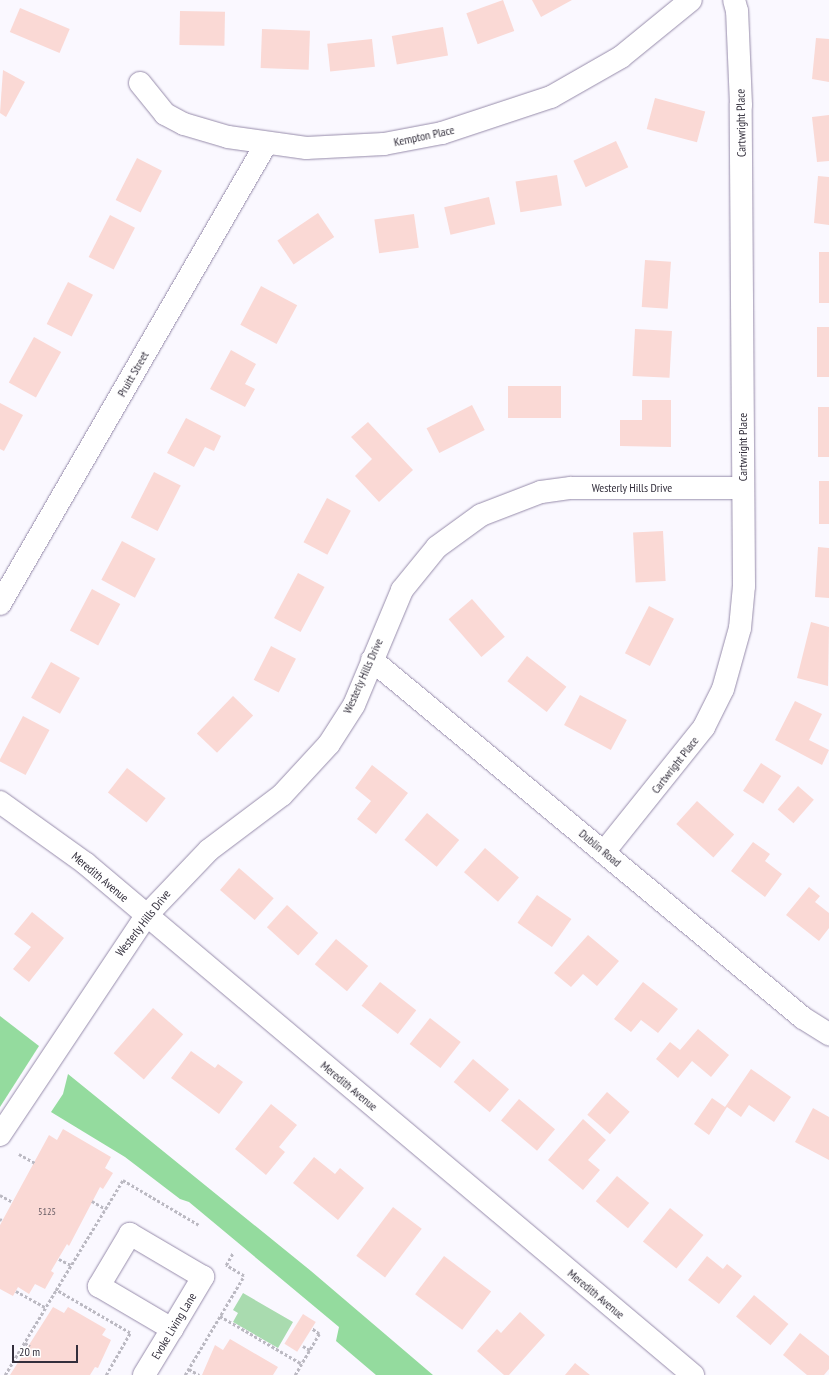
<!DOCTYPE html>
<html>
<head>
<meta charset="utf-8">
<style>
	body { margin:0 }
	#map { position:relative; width:829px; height:1375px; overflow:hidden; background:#faf8ff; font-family:"PT Sans Narrow",sans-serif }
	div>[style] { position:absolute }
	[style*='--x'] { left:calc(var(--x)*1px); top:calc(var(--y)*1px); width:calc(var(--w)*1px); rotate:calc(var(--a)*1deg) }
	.green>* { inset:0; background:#a9dbaf }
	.forest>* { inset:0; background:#94db9e }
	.building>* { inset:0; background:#fad9d5; transform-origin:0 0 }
	.path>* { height:2.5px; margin-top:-1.25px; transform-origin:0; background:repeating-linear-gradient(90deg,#bbb9c2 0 3px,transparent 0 5px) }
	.roads { filter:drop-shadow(0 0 1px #978cab) drop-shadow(0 0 1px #978cab) }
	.minor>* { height:22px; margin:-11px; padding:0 11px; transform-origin:11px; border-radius:11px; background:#fff }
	span { translate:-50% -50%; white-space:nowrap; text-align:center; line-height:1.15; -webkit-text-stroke:4px #fff; paint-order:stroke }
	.number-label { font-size:10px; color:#655a62 }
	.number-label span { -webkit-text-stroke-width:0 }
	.street-label { font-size:12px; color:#332f3c }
	.scale { position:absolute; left:12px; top:1345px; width:66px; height:18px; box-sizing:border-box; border:2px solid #332f3c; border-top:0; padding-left:5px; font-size:12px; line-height:14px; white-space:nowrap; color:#332f3c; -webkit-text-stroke:3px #fff; paint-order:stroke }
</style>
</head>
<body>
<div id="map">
	<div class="green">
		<div style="clip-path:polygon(243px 1293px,293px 1322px,278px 1348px,233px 1322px,238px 1313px,233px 1310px)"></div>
	</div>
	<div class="forest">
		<div style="clip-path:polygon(0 1016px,39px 1046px,0 1107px)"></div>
		<div style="clip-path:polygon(68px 1074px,311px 1271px,433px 1375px,376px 1375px,336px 1341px,339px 1327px,189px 1202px,180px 1199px,125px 1157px,51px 1112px,63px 1094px)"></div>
	</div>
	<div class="building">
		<div style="left:503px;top:0;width:33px;height:39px;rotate:70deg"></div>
		<div style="clip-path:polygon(532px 0,572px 0,541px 17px)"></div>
		<div style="left:20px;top:8px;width:54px;height:26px;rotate:23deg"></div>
		<div style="left:180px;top:11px;width:45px;height:34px;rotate:1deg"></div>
		<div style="left:443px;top:27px;width:29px;height:52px;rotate:80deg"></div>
		<div style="left:262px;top:29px;width:48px;height:39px;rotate:2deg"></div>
		<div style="clip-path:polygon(816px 38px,829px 39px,829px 82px,812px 79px)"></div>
		<div style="left:372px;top:39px;width:28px;height:45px;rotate:84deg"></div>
		<div style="clip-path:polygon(3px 70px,25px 82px,6px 117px,0 113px)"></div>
		<div style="left:655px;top:98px;width:52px;height:32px;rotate:15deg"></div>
		<div style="clip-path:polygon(829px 115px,829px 161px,817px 162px,812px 117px)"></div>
		<div style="left:616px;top:141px;width:29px;height:47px;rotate:65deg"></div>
		<div style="left:137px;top:158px;width:28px;height:47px;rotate:27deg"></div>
		<div style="left:557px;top:175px;width:31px;height:42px;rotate:81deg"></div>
		<div style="clip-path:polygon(818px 176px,829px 177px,829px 225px,814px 223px)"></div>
		<div style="left:489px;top:197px;width:28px;height:46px;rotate:77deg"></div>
		<div style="left:318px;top:213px;width:29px;height:49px;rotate:56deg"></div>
		<div style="left:414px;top:214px;width:34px;height:40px;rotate:82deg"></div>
		<div style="left:110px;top:215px;width:28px;height:47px;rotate:27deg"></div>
		<div style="left:819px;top:252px;width:10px;height:51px"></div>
		<div style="left:645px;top:260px;width:26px;height:47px;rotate:4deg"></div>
		<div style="left:68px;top:282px;width:28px;height:47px;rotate:27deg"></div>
		<div style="left:261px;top:286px;width:41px;height:44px;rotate:28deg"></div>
		<div style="left:817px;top:327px;width:12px;height:50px"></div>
		<div style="left:635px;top:329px;width:37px;height:47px;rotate:3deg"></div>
		<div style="left:34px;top:337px;width:31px;height:52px;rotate:29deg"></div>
		<div style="clip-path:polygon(231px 350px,256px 364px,245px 384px,255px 389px,245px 407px,210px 389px)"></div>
		<div style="left:508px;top:386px;width:53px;height:32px"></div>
		<div style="clip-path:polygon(642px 400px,671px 400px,671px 447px,620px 446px,620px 420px,642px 420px)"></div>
		<div style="clip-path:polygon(0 403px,23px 415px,4px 451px,0 449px)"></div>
		<div style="left:472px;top:405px;width:28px;height:51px;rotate:63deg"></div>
		<div style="left:818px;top:407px;width:11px;height:50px"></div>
		<div style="clip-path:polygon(186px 418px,221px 436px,214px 451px,205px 447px,194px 467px,167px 453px)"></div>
		<div style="clip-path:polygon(368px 422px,413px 470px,379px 502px,355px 476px,372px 459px,351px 437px)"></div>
		<div style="left:154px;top:472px;width:30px;height:51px;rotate:27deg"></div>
		<div style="left:819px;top:481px;width:10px;height:43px"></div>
		<div style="left:327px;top:498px;width:27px;height:50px;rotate:28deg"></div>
		<div style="left:663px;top:531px;width:50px;height:30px;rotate:87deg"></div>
		<div style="left:122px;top:541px;width:38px;height:44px;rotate:28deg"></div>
		<div style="clip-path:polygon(818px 547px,829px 548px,829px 598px,815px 597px)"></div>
		<div style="left:298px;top:573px;width:30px;height:51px;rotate:28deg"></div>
		<div style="left:92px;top:589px;width:32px;height:47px;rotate:28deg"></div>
		<div style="left:472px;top:599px;width:50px;height:31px;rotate:49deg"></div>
		<div style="left:649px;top:606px;width:28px;height:53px;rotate:27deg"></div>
		<div style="clip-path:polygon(811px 622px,829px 627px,828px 686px,797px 678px)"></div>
		<div style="left:271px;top:646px;width:28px;height:38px;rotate:27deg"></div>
		<div style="left:527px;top:656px;width:50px;height:32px;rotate:38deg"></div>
		<div style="left:51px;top:662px;width:33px;height:41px;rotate:29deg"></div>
		<div style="left:580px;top:695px;width:53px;height:34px;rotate:28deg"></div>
		<div style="left:233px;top:696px;width:28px;height:52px;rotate:44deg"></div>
		<div style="clip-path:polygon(795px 701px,822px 714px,809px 740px,829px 750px,822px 765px,775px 740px)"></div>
		<div style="left:23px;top:716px;width:30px;height:51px;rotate:28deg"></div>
		<div style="left:761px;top:763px;width:24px;height:33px;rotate:33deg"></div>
		<div style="clip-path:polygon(372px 765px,408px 793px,376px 834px,357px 819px,371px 801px,355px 788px)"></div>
		<div style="left:127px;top:768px;width:49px;height:31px;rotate:38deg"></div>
		<div style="left:798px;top:786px;width:21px;height:31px;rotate:41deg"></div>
		<div style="left:697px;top:801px;width:50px;height:31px;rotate:42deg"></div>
		<div style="left:427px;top:813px;width:42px;height:35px;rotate:40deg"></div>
		<div style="clip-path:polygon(753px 842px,770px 854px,765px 861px,782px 874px,765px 897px,731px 871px)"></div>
		<div style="left:485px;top:848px;width:45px;height:32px;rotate:41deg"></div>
		<div style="left:239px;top:868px;width:46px;height:29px;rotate:41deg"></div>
		<div style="clip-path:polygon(809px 887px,820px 896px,815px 902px,829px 913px,829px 928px,819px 941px,786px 915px)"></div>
		<div style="left:537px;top:895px;width:42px;height:34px;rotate:35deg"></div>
		<div style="left:287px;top:905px;width:42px;height:30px;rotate:42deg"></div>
		<div style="clip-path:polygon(32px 912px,64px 938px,29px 982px,13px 969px,31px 947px,14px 934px)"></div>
		<div style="clip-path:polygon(588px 935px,619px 961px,597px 986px,583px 974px,571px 987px,554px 973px)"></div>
		<div style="left:336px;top:939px;width:42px;height:33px;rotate:40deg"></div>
		<div style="left:380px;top:982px;width:46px;height:30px;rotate:38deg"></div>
		<div style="clip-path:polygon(643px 982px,678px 1009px,658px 1033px,641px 1020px,631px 1032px,614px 1019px)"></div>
		<div style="left:153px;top:1008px;width:40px;height:60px;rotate:41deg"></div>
		<div style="left:430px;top:1018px;width:39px;height:33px;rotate:38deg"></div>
		<div style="clip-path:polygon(698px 1029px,729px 1055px,711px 1077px,692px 1061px,678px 1078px,656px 1059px,670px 1042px,680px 1050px)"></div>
		<div style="clip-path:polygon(191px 1051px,215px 1068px,218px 1064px,243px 1082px,219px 1114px,171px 1078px)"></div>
		<div style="left:473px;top:1059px;width:47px;height:30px;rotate:40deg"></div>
		<div style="clip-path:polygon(751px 1069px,791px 1097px,774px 1122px,749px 1105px,741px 1117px,727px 1107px,709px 1135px,694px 1124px,712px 1098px,725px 1107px)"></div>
		<div style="left:607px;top:1092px;width:30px;height:30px;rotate:41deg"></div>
		<div style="left:519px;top:1099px;width:47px;height:28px;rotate:40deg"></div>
		<div style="clip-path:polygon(271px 1104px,297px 1125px,279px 1147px,285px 1152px,266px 1175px,235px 1149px)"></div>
		<div style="clip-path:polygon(813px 1108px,829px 1117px,829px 1160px,795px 1142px)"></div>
		<div style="clip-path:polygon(583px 1119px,606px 1140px,588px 1160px,600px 1170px,583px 1190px,548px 1160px)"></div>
		<div style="clip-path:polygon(63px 1129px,111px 1157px,105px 1168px,113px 1173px,103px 1189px,100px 1187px,69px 1246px,67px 1244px,51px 1271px,54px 1273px,45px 1289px,35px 1284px,29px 1294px,18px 1287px,13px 1296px,0 1289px,0 1225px,49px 1135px,57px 1140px)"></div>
		<div style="clip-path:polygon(314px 1157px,335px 1174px,340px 1168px,364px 1188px,338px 1220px,293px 1183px)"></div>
		<div style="left:617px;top:1176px;width:42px;height:33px;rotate:40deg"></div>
		<div style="left:393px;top:1207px;width:36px;height:61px;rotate:37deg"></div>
		<div style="left:670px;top:1208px;width:43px;height:43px;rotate:39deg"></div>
		<div style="left:444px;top:1256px;width:59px;height:48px;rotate:37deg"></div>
		<div style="clip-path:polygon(707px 1256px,723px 1269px,727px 1264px,742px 1276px,719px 1304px,688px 1280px)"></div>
		<div style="left:754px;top:1295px;width:45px;height:28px;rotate:40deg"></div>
		<div style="clip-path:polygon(53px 1307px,64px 1313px,68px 1307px,106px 1329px,102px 1335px,111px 1340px,98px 1368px,95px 1367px,90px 1375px,10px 1375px)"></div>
		<div style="clip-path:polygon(520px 1312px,545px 1335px,509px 1375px,504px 1375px,477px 1351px,497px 1329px,501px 1333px)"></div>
		<div style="left:303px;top:1314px;width:15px;height:35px;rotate:32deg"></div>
		<div style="clip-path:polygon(800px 1333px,829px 1356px,829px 1369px,824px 1375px,807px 1375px,783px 1355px)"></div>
		<div style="clip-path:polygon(230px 1339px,278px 1367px,273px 1375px,202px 1375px,215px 1345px,223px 1350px)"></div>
		<div style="clip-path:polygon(575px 1363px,590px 1375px,565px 1375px)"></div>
	</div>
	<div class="path">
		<div style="--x:19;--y:1154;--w:18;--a:29"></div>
		<div style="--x:0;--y:1195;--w:13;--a:29"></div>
		<div style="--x:92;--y:1201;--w:16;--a:30"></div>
		<div style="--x:0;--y:1219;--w:2;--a:27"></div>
		<div style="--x:59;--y:1259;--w:13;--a:27"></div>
		<div style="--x:16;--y:1291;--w:33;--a:29"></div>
		<div style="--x:220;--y:1316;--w:95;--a:30.3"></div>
		<div style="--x:25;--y:1343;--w:6;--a:31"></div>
		<div style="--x:303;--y:1346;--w:8;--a:30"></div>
		<div style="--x:189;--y:1369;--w:12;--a:31"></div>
		<div style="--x:5;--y:1375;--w:99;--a:-59"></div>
		<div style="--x:106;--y:1375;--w:48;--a:-60.3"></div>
		<div style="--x:130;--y:1333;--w:86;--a:-149.8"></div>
		<div style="--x:56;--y:1290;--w:129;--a:-58.7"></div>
		<div style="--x:123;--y:1180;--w:88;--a:30.6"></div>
		<div style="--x:185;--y:1375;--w:115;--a:-59.2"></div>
		<div style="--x:244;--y:1276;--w:21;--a:-149"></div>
		<div style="--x:226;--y:1265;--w:14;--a:-60"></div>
		<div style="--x:295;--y:1375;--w:48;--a:-59.7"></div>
		<div style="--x:319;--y:1334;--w:9;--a:-144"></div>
	</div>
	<div class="roads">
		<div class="minor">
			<div style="--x:140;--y:83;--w:40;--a:51"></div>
			<div style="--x:165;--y:114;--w:21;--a:28"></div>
			<div style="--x:184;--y:124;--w:46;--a:16.5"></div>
			<div style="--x:228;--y:137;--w:79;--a:8"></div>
			<div style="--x:306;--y:148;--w:78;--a:-2.9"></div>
			<div style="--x:384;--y:144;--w:59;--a:-10.7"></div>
			<div style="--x:442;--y:133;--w:115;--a:-18.3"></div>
			<div style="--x:551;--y:97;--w:81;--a:-29.7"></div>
			<div style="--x:621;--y:57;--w:90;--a:-39.2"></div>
			<div style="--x:0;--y:604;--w:531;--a:-59.96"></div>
			<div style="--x:372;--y:660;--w:560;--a:39.71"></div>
			<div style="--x:803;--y:1018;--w:31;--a:32"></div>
			<div style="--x:0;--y:802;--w:105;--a:35.7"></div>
			<div style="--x:85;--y:863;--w:795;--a:40.1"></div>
			<div style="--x:604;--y:852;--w:160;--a:-51.3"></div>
			<div style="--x:704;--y:727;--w:42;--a:-63.4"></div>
			<div style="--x:723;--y:689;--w:63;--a:-74.4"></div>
			<div style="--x:740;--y:628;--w:42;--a:-84.6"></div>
			<div style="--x:744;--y:586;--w:481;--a:-90.4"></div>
			<div style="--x:741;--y:105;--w:94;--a:-92.4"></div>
			<div style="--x:737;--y:11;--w:11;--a:-105"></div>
			<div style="--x:0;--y:1135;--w:263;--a:-56.3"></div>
			<div style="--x:146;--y:916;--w:91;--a:-46.3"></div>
			<div style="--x:209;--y:850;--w:91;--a:-37"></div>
			<div style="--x:282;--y:795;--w:69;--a:-47.3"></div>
			<div style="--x:329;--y:744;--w:46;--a:-57.3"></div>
			<div style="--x:354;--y:705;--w:125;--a:-67.3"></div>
			<div style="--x:402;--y:590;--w:55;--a:-50.9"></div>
			<div style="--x:437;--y:547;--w:54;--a:-36"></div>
			<div style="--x:481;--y:515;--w:64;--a:-21"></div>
			<div style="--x:541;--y:492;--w:30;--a:-8"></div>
			<div style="--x:571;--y:488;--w:172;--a:0"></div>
			<div style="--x:144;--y:1375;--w:54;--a:-58.7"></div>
			<div style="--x:172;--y:1329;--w:61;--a:-59.2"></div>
			<div style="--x:203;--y:1277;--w:85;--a:-149.5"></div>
			<div style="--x:130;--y:1234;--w:61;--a:120.8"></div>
			<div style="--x:99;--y:1286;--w:85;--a:30.5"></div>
		</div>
	</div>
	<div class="number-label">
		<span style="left:47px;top:1212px">5125</span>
	</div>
	<div class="street-label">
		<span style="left:741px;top:123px;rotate:-91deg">Cartwright Place</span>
		<span style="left:424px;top:136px;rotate:-12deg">Kempton Place</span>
		<span style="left:133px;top:374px;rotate:-60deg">Pruitt Street</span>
		<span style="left:743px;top:447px;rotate:-90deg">Cartwright Place</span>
		<span style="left:632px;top:488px">Westerly Hills Drive</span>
		<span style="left:363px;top:676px;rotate:-66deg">Westerly Hills Drive</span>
		<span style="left:675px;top:765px;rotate:-52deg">Cartwright Place</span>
		<span style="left:600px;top:848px;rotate:40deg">Dublin Road</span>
		<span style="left:100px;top:877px;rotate:40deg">Meredith Avenue</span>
		<span style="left:143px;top:923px;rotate:-52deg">Westerly Hills Drive</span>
		<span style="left:349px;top:1086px;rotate:40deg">Meredith Avenue</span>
		<span style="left:596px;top:1294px;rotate:40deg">Meredith Avenue</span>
		<span style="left:174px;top:1326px;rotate:-59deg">Evoke Living Lane</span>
	</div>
	<div class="scale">20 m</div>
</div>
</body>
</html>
